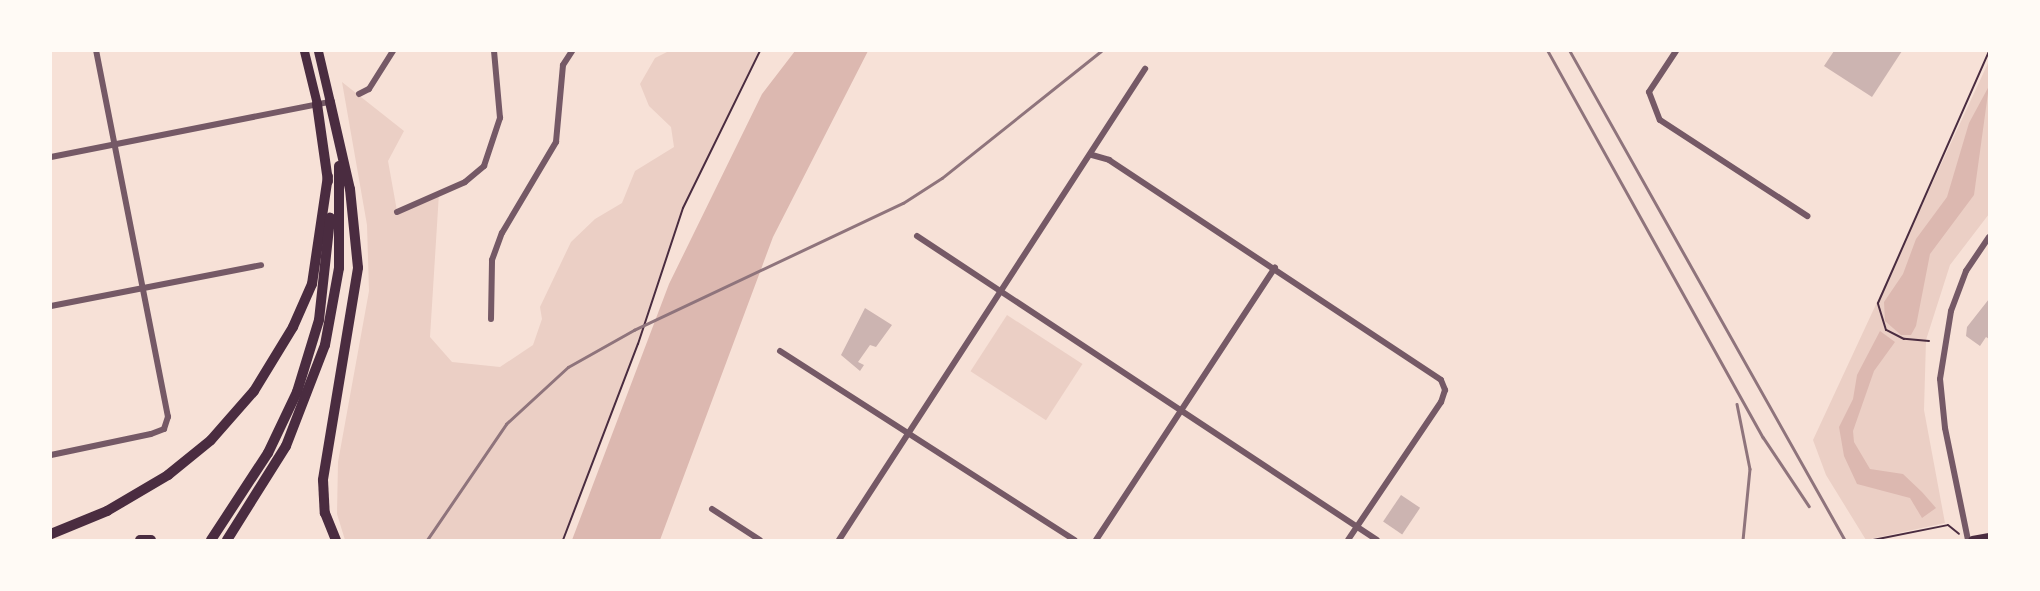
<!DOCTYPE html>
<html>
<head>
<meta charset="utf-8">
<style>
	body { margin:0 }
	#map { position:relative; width:2040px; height:591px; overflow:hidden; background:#f7e1d7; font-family:"Open Sans",sans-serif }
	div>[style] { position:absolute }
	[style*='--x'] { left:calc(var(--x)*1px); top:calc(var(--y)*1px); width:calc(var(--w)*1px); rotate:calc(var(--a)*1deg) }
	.green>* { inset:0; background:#ebcfc5; transform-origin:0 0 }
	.water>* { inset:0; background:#dcb8b0 }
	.building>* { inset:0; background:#ccb4b1; transform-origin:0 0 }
	.path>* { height:2px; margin:-1px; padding:0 1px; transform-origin:1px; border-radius:1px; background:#4a2c40 }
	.minor>* { height:6px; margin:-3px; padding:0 3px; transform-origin:3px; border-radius:3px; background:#755966 }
	.secondary>* { height:9px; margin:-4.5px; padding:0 4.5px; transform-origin:4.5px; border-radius:4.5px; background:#4a2c40 }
	.motorway>* { height:10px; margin:-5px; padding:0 5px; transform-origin:5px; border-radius:5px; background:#4a2c40 }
	.rail>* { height:2.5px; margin:-1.25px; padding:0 1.25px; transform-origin:1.25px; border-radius:1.25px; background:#8f747c }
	span { translate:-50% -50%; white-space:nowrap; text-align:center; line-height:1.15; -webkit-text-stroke:5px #fffaf5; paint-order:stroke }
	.frame { position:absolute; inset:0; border:52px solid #fffaf5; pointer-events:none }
</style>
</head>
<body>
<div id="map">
	<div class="green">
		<div style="clip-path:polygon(669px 51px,760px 51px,683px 208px,638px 344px,563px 540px,345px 540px,337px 514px,338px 462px,369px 291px,367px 225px,342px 82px,404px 131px,388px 161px,397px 211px,439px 193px,430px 337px,452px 362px,500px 367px,533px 345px,542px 319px,540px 307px,571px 242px,595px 219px,622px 203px,635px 171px,674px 147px,671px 127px,649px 106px,640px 84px,655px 58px)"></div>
		<div style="clip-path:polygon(1989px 61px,1989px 214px,1950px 265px,1926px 340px,1924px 410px,1945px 523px,1866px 540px,1826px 475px,1813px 440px)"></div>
		<div style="left:1007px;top:315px;width:90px;height:67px;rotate:33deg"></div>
	</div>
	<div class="water">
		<div style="clip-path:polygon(795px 51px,868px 51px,773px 237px,660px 540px,572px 540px,669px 284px,762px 94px)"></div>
		<div style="clip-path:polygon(1989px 86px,1974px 195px,1930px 254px,1916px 326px,1911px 335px,1901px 335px,1885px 321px,1884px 302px,1903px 274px,1916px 239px,1947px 197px,1969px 123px)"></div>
		<div style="clip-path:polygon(1880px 331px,1895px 342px,1874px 371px,1853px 431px,1854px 442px,1870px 469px,1903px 474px,1922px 492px,1936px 508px,1922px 518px,1910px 498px,1857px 484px,1844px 456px,1839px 427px,1853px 399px,1857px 375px)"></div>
	</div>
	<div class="building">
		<div style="clip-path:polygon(1834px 51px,1902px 51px,1872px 97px,1824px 66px)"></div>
		<div style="clip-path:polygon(1989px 299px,1989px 339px,1986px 337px,1980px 346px,1966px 336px,1967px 327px)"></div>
		<div style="clip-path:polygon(865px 308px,892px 325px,876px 347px,870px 345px,858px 362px,864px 365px,860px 371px,841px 355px)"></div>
		<div style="left:1401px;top:495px;width:23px;height:32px;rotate:34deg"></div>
	</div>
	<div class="path">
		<div style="--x:1929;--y:341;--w:25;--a:-175"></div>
		<div style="--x:1904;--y:339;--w:20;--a:-153"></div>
		<div style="--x:1886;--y:330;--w:28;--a:-107"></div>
		<div style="--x:1878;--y:303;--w:275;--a:-66.2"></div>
		<div style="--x:563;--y:540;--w:210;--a:-69.1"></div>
		<div style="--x:638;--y:344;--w:143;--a:-71.7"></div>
		<div style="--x:683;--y:208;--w:175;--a:-63.9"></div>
		<div style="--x:1873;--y:540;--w:76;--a:-11.3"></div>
		<div style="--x:1948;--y:525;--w:14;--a:39"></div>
	</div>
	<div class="minor">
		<div style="--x:1676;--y:51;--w:49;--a:123.4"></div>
		<div style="--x:1649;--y:92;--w:30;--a:69"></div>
		<div style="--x:1660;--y:120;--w:176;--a:33.1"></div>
		<div style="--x:359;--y:94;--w:11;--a:-27"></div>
		<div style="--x:369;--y:89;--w:45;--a:-57.7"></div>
		<div style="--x:1092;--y:155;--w:18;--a:16"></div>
		<div style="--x:1109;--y:160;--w:398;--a:33.5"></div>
		<div style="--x:1441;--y:380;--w:11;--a:68"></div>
		<div style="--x:1445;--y:390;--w:13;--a:108"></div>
		<div style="--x:1441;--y:402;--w:166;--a:124"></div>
		<div style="--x:51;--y:157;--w:284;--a:-11.2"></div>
		<div style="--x:397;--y:212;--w:74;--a:-23.8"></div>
		<div style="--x:465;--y:182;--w:25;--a:-40"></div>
		<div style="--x:484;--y:166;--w:51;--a:-71.6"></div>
		<div style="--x:500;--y:118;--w:67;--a:-95.1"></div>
		<div style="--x:917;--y:236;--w:551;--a:33.46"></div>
		<div style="--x:51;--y:306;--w:214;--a:-11"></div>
		<div style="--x:491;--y:319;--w:59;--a:-89"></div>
		<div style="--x:492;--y:260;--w:29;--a:-70"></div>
		<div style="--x:502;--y:233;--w:106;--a:-59.3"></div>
		<div style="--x:556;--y:142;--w:77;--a:-84.8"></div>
		<div style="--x:563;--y:65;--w:17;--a:-57"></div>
		<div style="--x:780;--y:351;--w:350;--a:32.7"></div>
		<div style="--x:51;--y:455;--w:102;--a:-11.9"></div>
		<div style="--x:151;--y:434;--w:14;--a:-21"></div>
		<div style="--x:164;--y:429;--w:13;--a:-72"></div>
		<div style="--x:168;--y:417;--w:373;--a:-101.1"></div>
		<div style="--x:712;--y:509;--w:57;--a:32.9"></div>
		<div style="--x:839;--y:540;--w:562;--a:-56.99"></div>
		<div style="--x:1096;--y:540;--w:326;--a:-56.7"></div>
		<div style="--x:1968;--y:540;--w:114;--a:-101.6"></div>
		<div style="--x:1945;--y:428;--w:49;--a:-95.8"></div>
		<div style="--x:1940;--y:379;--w:69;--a:-80.8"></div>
		<div style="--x:1951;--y:311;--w:43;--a:-69.4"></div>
		<div style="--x:1966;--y:271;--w:41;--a:-55.9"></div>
	</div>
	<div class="secondary">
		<div style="--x:304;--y:51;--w:55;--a:76.2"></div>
		<div style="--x:318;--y:51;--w:52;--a:76.8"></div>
		<div style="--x:1972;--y:540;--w:17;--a:-10"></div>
	</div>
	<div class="motorway">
		<div style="--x:330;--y:102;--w:89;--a:77.1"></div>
		<div style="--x:350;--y:189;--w:79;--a:84.2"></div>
		<div style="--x:358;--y:268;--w:215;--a:99.4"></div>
		<div style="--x:323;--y:480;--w:33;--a:87"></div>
		<div style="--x:325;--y:513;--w:29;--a:68"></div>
		<div style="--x:317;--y:104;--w:78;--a:81.9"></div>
		<div style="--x:51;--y:534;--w:61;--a:-22.3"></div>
		<div style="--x:107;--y:511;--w:71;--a:-30.5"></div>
		<div style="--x:168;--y:475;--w:55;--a:-39.1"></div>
		<div style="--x:211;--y:440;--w:65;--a:-48.7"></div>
		<div style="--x:254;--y:391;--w:75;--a:-58.6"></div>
		<div style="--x:293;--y:327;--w:47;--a:-66.2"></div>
		<div style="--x:312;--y:284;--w:109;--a:-81.6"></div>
		<div style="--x:140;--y:540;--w:11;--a:0"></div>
		<div style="--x:211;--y:540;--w:104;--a:-56.8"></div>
		<div style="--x:268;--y:453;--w:68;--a:-64.6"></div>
		<div style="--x:297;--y:392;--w:75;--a:-73"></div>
		<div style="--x:319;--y:320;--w:103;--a:-83.8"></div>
		<div style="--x:227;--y:540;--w:111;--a:-57.9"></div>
		<div style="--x:286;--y:446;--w:108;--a:-68.9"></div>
		<div style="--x:325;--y:345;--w:78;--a:-79.7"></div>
		<div style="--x:339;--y:268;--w:102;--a:-90"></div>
	</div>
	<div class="rail">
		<div style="--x:1548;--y:51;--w:442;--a:60.9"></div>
		<div style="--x:1763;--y:437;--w:83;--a:56.3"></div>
		<div style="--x:1570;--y:51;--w:561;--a:60.65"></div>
		<div style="--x:1737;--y:404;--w:66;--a:78.7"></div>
		<div style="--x:1750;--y:469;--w:71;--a:95.6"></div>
		<div style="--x:427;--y:540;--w:140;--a:-55.7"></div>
		<div style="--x:506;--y:424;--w:84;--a:-42.6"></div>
		<div style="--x:568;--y:367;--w:76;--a:-29.3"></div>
		<div style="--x:634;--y:330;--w:297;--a:-25.3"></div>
		<div style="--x:903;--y:203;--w:46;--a:-32.7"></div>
		<div style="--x:942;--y:178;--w:203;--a:-38.6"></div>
	</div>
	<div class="frame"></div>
</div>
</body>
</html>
